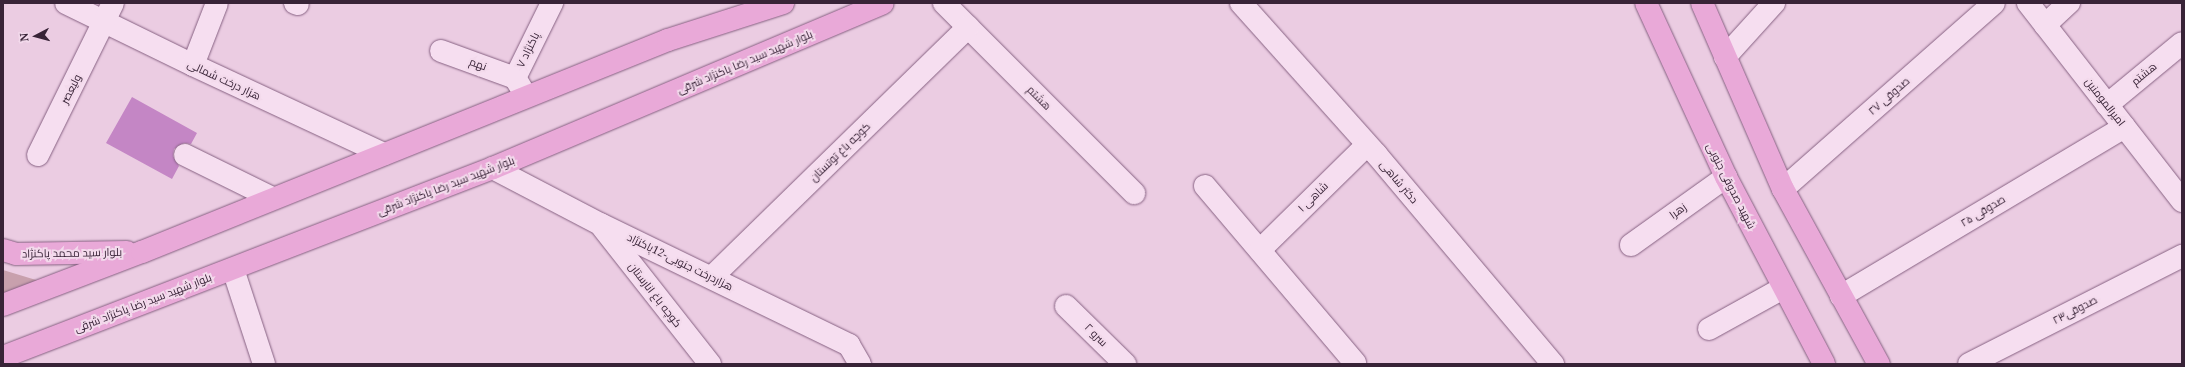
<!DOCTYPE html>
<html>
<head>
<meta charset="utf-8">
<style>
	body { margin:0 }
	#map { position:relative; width:2185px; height:367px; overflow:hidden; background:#ebcce2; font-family:"Noto Serif",Cairo,serif }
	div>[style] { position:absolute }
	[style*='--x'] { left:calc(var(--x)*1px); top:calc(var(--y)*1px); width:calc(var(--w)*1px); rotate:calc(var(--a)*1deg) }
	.green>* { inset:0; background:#c8a0ad }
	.building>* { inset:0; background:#c486c5 }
	.roads { filter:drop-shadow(0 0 1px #866182) drop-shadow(0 0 1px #866182) }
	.minor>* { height:22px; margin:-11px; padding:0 11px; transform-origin:11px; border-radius:11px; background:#f6def0 }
	.major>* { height:22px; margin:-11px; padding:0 11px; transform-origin:11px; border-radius:11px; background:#e9a9d8 }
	span { translate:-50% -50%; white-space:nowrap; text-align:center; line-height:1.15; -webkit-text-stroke:4px #f3daec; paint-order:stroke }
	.street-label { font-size:11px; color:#382337 }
	.frame { position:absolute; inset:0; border:4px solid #382337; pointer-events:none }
	.north { position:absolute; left:16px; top:16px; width:40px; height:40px; -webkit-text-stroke:3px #f3daec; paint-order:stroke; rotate:264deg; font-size:11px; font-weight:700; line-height:16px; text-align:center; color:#382337 }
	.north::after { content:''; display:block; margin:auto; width:14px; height:18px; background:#382337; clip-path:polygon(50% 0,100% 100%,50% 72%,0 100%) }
</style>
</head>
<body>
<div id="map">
	<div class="green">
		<div style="clip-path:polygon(3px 270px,46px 283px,3px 298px)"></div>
	</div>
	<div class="building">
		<div style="clip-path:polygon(132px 97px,197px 133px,191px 144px,184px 143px,174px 149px,173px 156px,179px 166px,172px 179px,106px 143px)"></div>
	</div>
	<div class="roads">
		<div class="minor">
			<div style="--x:66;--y:3;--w:141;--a:26"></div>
			<div style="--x:193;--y:65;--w:211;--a:25"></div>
			<div style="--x:295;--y:3;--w:3;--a:18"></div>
			<div style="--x:944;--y:3;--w:269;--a:45"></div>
			<div style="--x:1241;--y:3;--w:203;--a:48.2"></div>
			<div style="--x:1376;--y:154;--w:275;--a:49.9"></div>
			<div style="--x:2028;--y:3;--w:251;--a:52.1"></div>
			<div style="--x:2045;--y:25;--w:33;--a:-43"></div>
			<div style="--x:441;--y:51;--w:79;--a:20"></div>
			<div style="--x:1725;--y:57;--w:73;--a:-47.8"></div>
			<div style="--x:193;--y:65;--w:66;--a:-68.8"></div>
			<div style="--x:526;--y:96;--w:21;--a:-121"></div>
			<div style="--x:515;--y:78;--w:84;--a:-63.7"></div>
			<div style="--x:2107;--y:105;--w:97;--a:-39.6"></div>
			<div style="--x:38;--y:155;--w:169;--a:-63.7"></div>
			<div style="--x:185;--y:155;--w:97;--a:26.3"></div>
			<div style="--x:493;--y:168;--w:121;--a:27.6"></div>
			<div style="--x:600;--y:224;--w:277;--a:25.9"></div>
			<div style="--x:849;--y:345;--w:22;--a:60"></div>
			<div style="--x:1205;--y:186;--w:232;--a:49.7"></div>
			<div style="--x:1783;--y:189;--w:281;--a:-41.4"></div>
			<div style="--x:603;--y:228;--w:173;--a:51.8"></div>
			<div style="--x:1631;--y:245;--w:117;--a:-35.6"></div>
			<div style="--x:1260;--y:250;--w:150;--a:-44.5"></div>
			<div style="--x:233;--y:269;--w:100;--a:71.9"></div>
			<div style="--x:712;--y:277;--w:358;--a:-44.3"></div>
			<div style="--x:1841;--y:296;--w:330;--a:-30.8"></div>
			<div style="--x:1066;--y:306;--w:83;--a:44.5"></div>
			<div style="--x:1709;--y:329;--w:85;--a:-29"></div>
			<div style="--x:1969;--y:364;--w:239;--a:-26.9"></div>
		</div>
		<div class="major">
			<div style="--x:1646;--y:3;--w:192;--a:65.3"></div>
			<div style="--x:1726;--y:177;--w:211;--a:62.3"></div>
			<div style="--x:1702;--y:3;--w:203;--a:66.5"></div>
			<div style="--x:1783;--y:189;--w:200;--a:61.3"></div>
			<div style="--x:3;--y:250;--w:14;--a:17"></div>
			<div style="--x:16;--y:254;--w:111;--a:-1"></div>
			<div style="--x:3;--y:305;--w:149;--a:-20.9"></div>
			<div style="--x:142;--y:252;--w:567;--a:-21.95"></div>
			<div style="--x:668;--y:40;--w:121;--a:-17.8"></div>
			<div style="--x:3;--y:357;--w:525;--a:-21.09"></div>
			<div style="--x:493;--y:168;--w:423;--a:-22.9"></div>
		</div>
	</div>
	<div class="street-label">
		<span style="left:528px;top:50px;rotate:-64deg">پاکنژاد ۷</span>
		<span style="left:745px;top:62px;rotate:-23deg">بلوار شهید سید رضا پاکنژاد شرقی</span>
		<span style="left:478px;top:64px;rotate:20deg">نهم</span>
		<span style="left:2144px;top:74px;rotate:-39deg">هشتم</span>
		<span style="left:224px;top:80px;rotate:25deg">هزار درخت شمالی</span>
		<span style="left:71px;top:89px;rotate:-63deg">ولیعصر</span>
		<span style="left:1889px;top:96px;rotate:-41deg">صدوقی ۲۷</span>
		<span style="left:1039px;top:98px;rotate:45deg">هشتم</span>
		<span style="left:2105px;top:102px;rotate:52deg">امیرالمومنین</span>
		<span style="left:840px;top:152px;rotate:-44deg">کوچه باغ توتستان</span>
		<span style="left:1399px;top:182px;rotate:50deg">دکتر شاهی</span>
		<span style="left:446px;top:186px;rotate:-21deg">بلوار شهید سید رضا پاکنژاد شرقی</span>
		<span style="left:1731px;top:186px;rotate:63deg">شهید صدوقی جنوبی</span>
		<span style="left:1313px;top:197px;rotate:-44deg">شاهی ۱</span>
		<span style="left:1678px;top:211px;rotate:-36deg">زهرا</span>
		<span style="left:1983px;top:211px;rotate:-31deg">صدوقی ۲۵</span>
		<span style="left:72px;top:253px;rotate:-1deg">بلوار سید محمد پاکنژاد</span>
		<span style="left:680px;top:262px;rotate:26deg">هزاردرخت جنوبی-12پاکنژاد</span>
		<span style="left:655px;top:295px;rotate:52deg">کوچه باغ انارستان</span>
		<span style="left:143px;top:303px;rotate:-21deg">بلوار شهید سید رضا پاکنژاد شرقی</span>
		<span style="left:2075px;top:310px;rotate:-27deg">صدوقی۲۳</span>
		<span style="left:1096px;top:335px;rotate:45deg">سرو ۲</span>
	</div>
	<div class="frame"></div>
	<div class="north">N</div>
</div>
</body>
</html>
